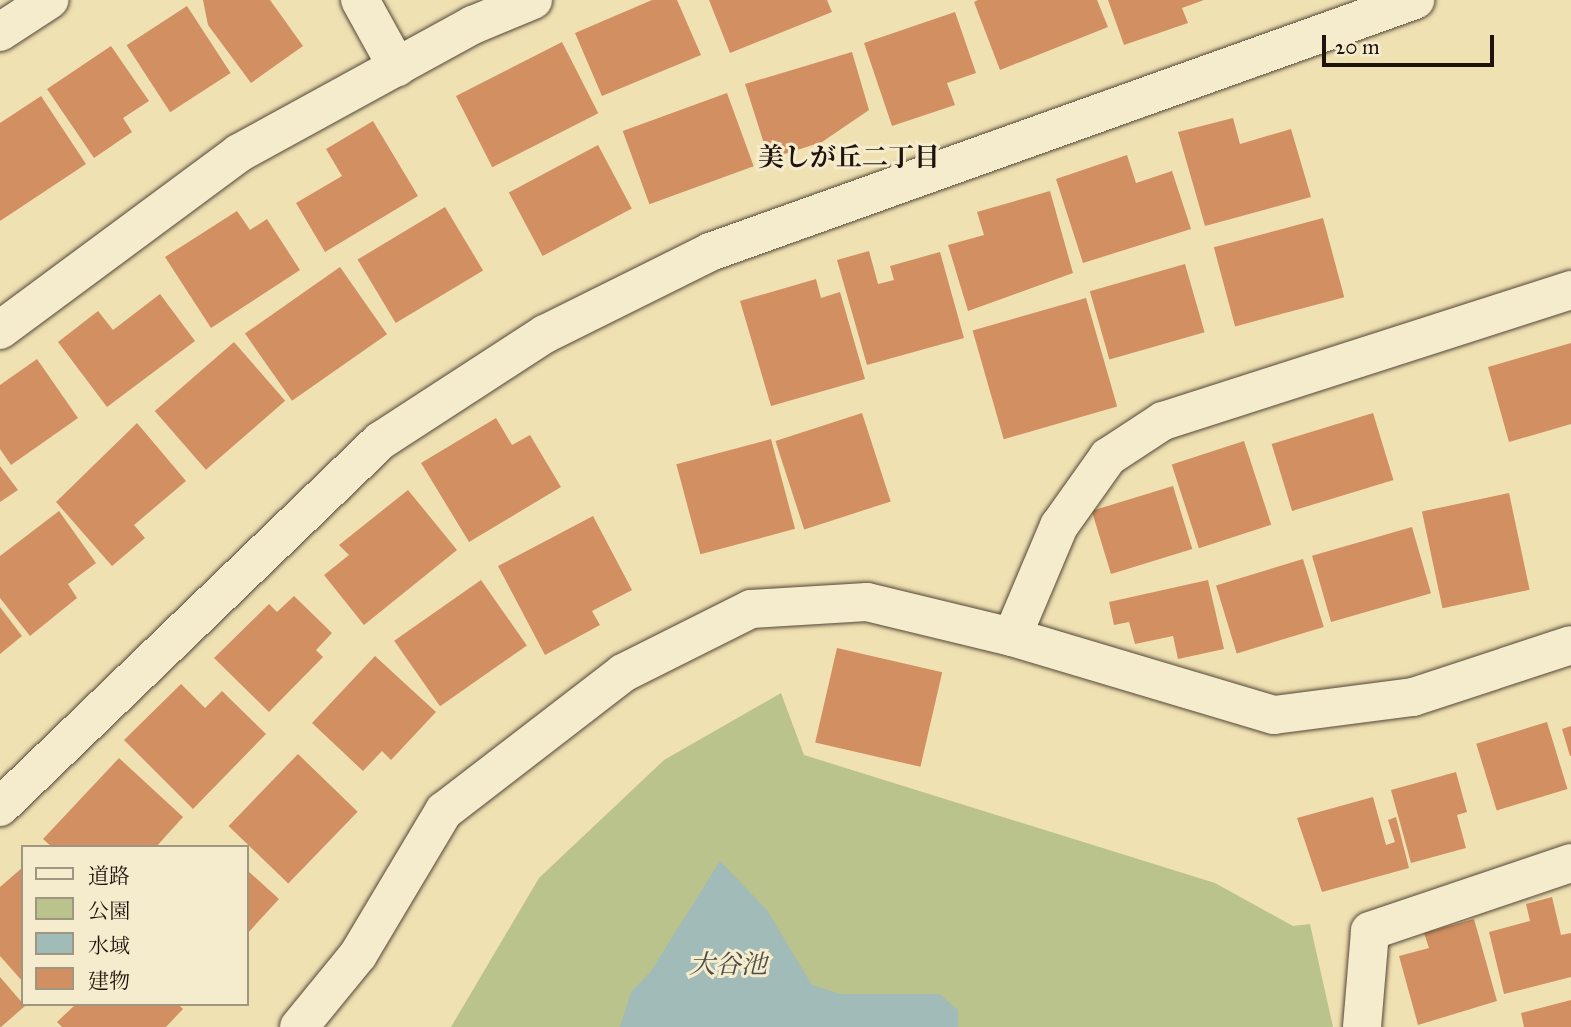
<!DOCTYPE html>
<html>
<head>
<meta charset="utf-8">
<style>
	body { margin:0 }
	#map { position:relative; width:1571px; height:1027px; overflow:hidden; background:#f0e1b3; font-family:"IM FELL Great Primer","Noto Serif JP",serif }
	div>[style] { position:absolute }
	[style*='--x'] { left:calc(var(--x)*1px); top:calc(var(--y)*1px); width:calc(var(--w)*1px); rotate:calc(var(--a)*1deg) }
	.green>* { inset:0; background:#bac38c }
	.water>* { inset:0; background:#a0bbb8 }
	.building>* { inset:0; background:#d28f61; transform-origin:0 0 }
	.roads { filter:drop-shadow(0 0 2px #534736) drop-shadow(0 0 2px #534736) }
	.minor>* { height:38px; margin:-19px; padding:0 19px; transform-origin:19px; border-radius:19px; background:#f5ecce }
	span { translate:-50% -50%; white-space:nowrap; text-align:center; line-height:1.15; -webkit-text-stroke:6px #f5ecce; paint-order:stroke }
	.neighbourhood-label { font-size:26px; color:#1f140d; font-weight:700 }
	.water-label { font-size:26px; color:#4c4e49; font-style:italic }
	.legend { position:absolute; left:21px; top:845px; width:228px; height:161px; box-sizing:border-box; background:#f5ecce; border:2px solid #9f9681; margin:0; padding:9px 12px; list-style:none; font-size:21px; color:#1f140d }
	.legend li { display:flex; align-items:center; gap:14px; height:35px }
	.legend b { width:35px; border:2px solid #9f9681 }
	.scale { position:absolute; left:1322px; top:35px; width:172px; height:32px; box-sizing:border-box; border:4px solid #1f140d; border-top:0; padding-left:9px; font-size:21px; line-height:24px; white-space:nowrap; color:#1f140d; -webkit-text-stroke:5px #f5ecce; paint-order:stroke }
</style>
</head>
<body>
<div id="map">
	<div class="green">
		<div style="clip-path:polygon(781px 693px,804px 755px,1215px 883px,1293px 926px,1310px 924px,1333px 1027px,451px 1027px,539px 878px,664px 760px)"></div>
	</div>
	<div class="water">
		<div style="clip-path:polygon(720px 861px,767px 910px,812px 985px,840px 994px,939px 994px,958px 1010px,958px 1027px,620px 1027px,631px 992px,651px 971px)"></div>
	</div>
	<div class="building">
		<div style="clip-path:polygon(203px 0,270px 0,303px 46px,251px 83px,208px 25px)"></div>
		<div style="clip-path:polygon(652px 0,677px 0,701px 55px,602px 96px,575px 33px)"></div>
		<div style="clip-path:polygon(709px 0,827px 0,832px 12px,730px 53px)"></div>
		<div style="clip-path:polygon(978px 0,1097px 0,1108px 27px,1000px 70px,974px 2px)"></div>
		<div style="clip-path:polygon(1108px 0,1204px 0,1182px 8px,1188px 23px,1124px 45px)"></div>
		<div style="left:187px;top:6px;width:80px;height:72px;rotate:57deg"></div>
		<div style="clip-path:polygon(955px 12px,976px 73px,947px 83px,955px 105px,892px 126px,864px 43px)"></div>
		<div style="left:562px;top:42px;width:80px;height:119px;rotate:63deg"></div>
		<div style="clip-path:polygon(111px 46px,149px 101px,123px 118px,132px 132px,94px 158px,47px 89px)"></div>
		<div style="clip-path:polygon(852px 52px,869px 110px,822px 142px,769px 159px,745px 84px)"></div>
		<div style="left:727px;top:93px;width:78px;height:111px;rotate:70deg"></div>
		<div style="clip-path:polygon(41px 96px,86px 164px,0 221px,0 123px)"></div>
		<div style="clip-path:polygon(1233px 118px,1240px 144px,1291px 129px,1311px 197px,1205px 226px,1178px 132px)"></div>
		<div style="clip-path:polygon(373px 121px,418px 196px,325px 252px,296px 203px,342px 176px,326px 149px)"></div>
		<div style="left:598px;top:145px;width:72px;height:101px;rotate:62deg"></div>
		<div style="clip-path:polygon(1127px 155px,1136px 183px,1172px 171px,1191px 229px,1083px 263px,1056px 179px)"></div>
		<div style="clip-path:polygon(1050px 191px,1073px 273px,968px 311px,948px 245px,984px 235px,977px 212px)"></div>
		<div style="left:445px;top:207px;width:74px;height:102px;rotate:59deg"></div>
		<div style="clip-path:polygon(237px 211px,250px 230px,267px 219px,300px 270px,211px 328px,165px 257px)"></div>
		<div style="left:1323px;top:218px;width:82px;height:113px;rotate:75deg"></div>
		<div style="clip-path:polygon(869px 251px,878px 284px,894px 280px,890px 266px,940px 252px,964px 338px,867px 365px,837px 260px)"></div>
		<div style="left:1185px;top:264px;width:71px;height:99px;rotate:74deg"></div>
		<div style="left:340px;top:267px;width:82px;height:116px;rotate:55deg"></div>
		<div style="clip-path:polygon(816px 279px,821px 298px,840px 292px,865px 379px,771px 406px,740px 301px)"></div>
		<div style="clip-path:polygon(160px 294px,195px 341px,107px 407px,58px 342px,98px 311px,113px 330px)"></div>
		<div style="left:1086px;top:298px;width:113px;height:118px;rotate:74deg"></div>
		<div style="left:234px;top:342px;width:78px;height:105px;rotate:49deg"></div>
		<div style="clip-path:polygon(1571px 343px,1571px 424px,1509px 442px,1488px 367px)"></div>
		<div style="clip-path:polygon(37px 359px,78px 418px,11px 465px,0 449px,0 385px)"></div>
		<div style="left:862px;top:413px;width:93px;height:91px;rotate:72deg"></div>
		<div style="left:1373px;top:413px;width:70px;height:106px;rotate:73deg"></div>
		<div style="clip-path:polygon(496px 418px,512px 445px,530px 435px,561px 487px,469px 542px,421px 463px)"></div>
		<div style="clip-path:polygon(137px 423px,186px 481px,134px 525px,145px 538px,112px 566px,56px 502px)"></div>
		<div style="left:771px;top:439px;width:93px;height:98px;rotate:75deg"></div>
		<div style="left:1244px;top:441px;width:88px;height:76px;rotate:72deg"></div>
		<div style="clip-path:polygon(0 466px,18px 490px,0 502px)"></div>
		<div style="left:1173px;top:486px;width:66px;height:85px;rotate:73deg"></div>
		<div style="clip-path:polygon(408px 490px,457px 550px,364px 625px,324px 575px,349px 555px,339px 545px)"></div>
		<div style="left:1509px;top:493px;width:99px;height:89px;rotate:78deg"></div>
		<div style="clip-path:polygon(59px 511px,96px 563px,68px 584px,77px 598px,30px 636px,0 598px,0 556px)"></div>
		<div style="clip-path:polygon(593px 516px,632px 590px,592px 611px,600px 625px,545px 655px,498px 566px)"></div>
		<div style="left:1412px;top:527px;width:69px;height:104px;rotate:74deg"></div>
		<div style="left:1303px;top:559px;width:71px;height:91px;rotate:73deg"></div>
		<div style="left:481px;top:580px;width:80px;height:106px;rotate:55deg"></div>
		<div style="clip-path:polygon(1208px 580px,1224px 649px,1178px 659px,1173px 636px,1135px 644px,1129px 622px,1114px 625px,1109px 602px)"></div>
		<div style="clip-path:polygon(294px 596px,332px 633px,316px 650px,323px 657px,269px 712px,214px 658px,269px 604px,277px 612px)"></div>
		<div style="clip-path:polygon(0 607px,22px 636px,0 654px)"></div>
		<div style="left:837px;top:648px;width:108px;height:97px;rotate:13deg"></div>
		<div style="clip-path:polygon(375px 656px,436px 712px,391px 760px,382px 751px,363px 771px,312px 723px)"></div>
		<div style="clip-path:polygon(181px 684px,205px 708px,222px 691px,266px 734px,193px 809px,124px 740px)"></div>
		<div style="left:1547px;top:722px;width:70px;height:74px;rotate:73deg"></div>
		<div style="clip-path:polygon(1571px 726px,1571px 756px,1570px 756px,1562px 729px)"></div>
		<div style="left:298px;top:754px;width:83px;height:100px;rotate:44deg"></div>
		<div style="clip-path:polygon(119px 758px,183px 817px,156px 847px,52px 847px,43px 839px)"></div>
		<div style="clip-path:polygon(1456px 772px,1467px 812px,1457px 815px,1466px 848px,1411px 863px,1391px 790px)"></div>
		<div style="clip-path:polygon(1373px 797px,1386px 845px,1395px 842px,1388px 820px,1396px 817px,1409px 868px,1322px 892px,1297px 818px)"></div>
		<div style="clip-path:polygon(23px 867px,23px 982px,0 956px,0 887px)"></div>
		<div style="clip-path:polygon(247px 870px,279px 899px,247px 934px)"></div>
		<div style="clip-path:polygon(1552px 897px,1561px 935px,1571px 933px,1571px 977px,1504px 994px,1489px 932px,1530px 921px,1526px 904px)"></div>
		<div style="clip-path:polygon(1474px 919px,1497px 1001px,1418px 1025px,1399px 956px,1429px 948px,1424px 933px)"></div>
		<div style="clip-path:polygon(0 977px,25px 1006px,1px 1027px,0 1027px)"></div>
		<div style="clip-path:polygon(1571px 1000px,1571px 1027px,1524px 1027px,1521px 1013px)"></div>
		<div style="clip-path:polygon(76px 1004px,178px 1004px,183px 1009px,166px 1027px,62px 1027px,57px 1022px)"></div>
	</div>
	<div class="roads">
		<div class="minor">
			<div style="--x:360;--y:0;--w:77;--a:61.1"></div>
			<div style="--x:0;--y:32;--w:59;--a:-33.1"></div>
			<div style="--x:0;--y:330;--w:297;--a:-36.5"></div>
			<div style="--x:239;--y:153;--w:267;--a:-28.7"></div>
			<div style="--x:473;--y:25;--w:65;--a:-22.6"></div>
			<div style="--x:1012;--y:637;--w:121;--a:-67.1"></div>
			<div style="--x:1059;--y:526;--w:85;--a:-54.6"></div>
			<div style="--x:1108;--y:457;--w:66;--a:-33.2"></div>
			<div style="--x:1163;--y:421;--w:429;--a:-17.8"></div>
			<div style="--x:0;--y:807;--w:528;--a:-43.92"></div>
			<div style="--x:380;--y:441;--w:197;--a:-33"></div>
			<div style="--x:545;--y:334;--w:184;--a:-26.4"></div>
			<div style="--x:710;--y:252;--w:749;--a:-19.67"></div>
			<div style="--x:299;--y:1027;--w:93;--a:-50.7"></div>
			<div style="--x:358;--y:955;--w:168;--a:-59.2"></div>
			<div style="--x:444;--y:811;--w:226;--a:-37.6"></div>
			<div style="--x:623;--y:673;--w:143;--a:-26.6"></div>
			<div style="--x:751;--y:609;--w:116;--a:-3.5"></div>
			<div style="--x:867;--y:602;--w:149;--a:13.6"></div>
			<div style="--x:1012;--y:637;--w:273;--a:16.6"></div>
			<div style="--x:1274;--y:715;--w:140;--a:-7.4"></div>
			<div style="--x:1413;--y:697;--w:166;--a:-18.2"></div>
			<div style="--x:1362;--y:1027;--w:96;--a:-85.2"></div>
			<div style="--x:1370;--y:931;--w:212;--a:-18.7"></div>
		</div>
	</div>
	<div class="neighbourhood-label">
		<span style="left:849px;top:158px">美しが丘二丁目</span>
	</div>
	<div class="water-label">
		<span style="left:728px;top:965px">大谷池</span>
	</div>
	<ul class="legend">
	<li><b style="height:9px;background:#f5ecce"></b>道路</li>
	<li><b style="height:19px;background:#bac38c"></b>公園</li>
	<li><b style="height:19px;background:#a0bbb8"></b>水域</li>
	<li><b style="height:19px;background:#d28f61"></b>建物</li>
	</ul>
	<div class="scale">20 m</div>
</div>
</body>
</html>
